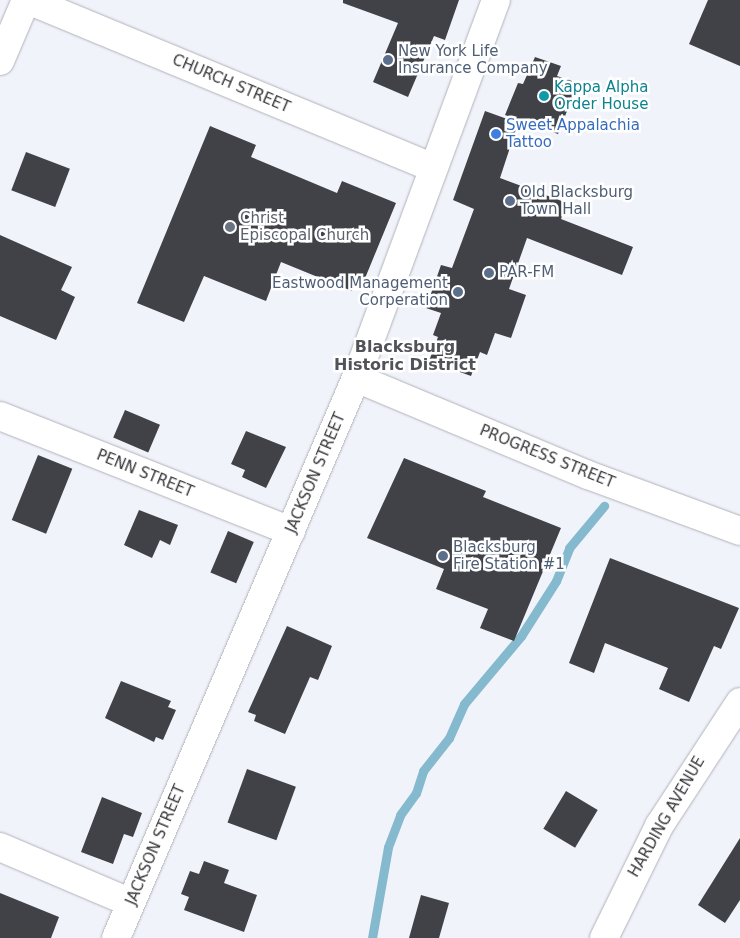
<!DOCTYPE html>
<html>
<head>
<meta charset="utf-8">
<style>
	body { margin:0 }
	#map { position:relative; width:740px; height:938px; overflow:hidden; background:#f1f3fb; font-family:"DejaVu Sans",sans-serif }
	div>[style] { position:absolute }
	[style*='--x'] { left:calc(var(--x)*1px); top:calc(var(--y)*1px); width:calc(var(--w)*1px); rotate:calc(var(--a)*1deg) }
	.stream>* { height:9px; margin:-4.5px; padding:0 4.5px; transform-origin:4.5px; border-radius:4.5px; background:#84b9ce }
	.building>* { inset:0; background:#414248; transform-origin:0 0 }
	.roads { filter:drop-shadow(0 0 1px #b0b2b9) drop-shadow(0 0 1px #b0b2b9) }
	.minor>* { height:28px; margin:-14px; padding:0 14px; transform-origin:14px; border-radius:14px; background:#fff }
	.tertiary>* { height:28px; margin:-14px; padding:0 14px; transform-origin:14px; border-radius:14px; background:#fff }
	.secondary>* { height:28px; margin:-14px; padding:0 14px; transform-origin:14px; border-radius:14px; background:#fff }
	.dots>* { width:14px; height:14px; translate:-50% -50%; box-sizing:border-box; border:2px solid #fff; border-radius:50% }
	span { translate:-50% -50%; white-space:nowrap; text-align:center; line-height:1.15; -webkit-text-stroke:5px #fff; paint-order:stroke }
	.service-label { font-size:15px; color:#4e5e75 }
	.left { translate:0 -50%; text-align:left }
	.right { translate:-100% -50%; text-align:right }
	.street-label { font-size:15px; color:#38383b }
	.culture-label { font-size:15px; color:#0d838f }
	.shop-label { font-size:15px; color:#366cbe }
	.worship-label { font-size:15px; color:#5b616d }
	.neighbourhood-label { font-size:16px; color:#525359; font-weight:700 }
</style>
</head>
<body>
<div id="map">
	<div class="stream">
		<div style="--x:372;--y:938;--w:92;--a:-80"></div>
		<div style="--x:388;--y:847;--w:34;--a:-69"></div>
		<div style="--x:400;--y:815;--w:27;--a:-54"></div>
		<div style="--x:416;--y:793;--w:23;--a:-72"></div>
		<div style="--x:423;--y:771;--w:42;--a:-51.8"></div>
		<div style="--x:449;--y:738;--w:37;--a:-66"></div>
		<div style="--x:464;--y:704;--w:89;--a:-50"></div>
		<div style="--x:521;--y:636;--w:65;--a:-57.5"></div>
		<div style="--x:556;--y:581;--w:35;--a:-68"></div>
		<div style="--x:569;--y:548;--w:55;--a:-50.2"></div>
	</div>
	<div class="building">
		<div style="clip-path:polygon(343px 0,459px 0,445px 40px,434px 36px,408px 97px,373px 82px,398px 23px,343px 3px)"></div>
		<div style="clip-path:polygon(708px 0,740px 0,740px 66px,689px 44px)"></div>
		<div style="clip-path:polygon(535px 57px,561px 66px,557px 76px,578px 83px,558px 134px,505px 115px,518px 83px,523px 84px)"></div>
		<div style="clip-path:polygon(485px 111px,518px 123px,500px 178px,567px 203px,561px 219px,633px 247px,622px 275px,527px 238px,509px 289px,526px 295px,511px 338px,495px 333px,487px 355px,480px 352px,471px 376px,429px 361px,438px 337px,433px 335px,441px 313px,426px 308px,441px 265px,452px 268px,474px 209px,453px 200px)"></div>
		<div style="clip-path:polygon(210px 126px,256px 145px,251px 157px,337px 193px,342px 181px,396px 203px,361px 288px,354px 285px,352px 291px,281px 262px,266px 301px,204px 276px,184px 322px,137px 303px)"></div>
		<div style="left:26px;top:152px;width:47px;height:41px;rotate:21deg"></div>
		<div style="clip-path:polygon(0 235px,72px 267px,61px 290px,75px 297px,56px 340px,0 316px)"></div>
		<div style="left:125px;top:410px;width:38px;height:30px;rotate:23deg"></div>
		<div style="clip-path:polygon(246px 431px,286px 447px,266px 488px,242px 477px,245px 470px,231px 464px)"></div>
		<div style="left:38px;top:455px;width:37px;height:70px;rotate:22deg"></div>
		<div style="clip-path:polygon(404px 458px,486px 491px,483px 497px,561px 528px,514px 641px,480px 628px,488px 609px,436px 589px,444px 569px,367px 538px)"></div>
		<div style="clip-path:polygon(139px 510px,178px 525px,170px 545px,160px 540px,152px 558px,124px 545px)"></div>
		<div style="left:228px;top:531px;width:28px;height:45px;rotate:23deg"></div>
		<div style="clip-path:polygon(610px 558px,739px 608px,721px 649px,714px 646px,689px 702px,659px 689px,668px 668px,605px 643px,594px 673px,569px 663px)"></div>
		<div style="clip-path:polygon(287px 626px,332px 646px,318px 680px,310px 677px,285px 734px,254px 721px,256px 715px,248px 712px)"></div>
		<div style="clip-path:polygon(121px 681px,171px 701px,168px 707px,176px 710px,163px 740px,156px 737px,154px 742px,105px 718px)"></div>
		<div style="left:247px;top:769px;width:52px;height:57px;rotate:20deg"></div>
		<div style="left:566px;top:791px;width:37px;height:44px;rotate:31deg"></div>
		<div style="clip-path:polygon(102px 797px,142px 813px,133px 837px,124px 834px,113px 864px,81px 852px)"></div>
		<div style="clip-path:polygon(740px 838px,740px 900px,725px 923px,698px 905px)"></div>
		<div style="clip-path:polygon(204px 861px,229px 870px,224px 883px,257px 895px,244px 932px,184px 910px,189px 897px,181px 894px,190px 871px,199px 874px)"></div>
		<div style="clip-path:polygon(0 893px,59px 917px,51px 938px,0 938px)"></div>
		<div style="clip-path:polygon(421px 895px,449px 903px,439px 938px,409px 938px)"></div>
	</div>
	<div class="roads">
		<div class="minor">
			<div style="--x:0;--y:416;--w:313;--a:21.6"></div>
			<div style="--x:0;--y:847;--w:142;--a:23.1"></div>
			<div style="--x:116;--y:938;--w:609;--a:-66.8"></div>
		</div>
		<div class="tertiary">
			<div style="--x:28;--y:0;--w:439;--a:22.5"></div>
			<div style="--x:496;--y:0;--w:403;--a:110.3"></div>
			<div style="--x:356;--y:378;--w:251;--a:22.7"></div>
			<div style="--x:588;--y:475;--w:162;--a:20.2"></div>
			<div style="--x:604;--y:938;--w:125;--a:-63.8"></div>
			<div style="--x:659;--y:826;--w:148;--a:-56.8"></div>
		</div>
		<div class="secondary">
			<div style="--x:0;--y:61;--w:66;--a:-66.9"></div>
		</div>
	</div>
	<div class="dots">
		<div style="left:388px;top:60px;background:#5c6f8a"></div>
		<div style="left:544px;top:96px;background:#0f9aa8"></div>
		<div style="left:496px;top:134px;background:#3f7fe0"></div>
		<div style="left:510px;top:201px;background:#5c6f8a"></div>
		<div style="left:230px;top:227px;background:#6b7280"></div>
		<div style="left:489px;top:273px;background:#5c6f8a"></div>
		<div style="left:458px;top:292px;background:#5c6f8a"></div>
		<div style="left:443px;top:556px;background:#5c6f8a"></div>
	</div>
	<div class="service-label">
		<span class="left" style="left:398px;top:60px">New York Life<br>Insurance Company</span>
		<span class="left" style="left:520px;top:201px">Old Blacksburg<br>Town Hall</span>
		<span class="left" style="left:499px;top:273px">PAR-FM</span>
		<span class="right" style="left:448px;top:292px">Eastwood Management<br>Corperation</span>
		<span class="left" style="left:453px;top:556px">Blacksburg<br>Fire Station #1</span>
	</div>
	<div class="street-label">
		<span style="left:231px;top:84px;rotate:23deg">CHURCH STREET</span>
		<span style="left:547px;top:457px;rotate:22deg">PROGRESS STREET</span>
		<span style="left:316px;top:473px;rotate:-67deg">JACKSON STREET</span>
		<span style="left:145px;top:474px;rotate:22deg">PENN STREET</span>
		<span style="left:667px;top:817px;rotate:-60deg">HARDING AVENUE</span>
		<span style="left:156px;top:845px;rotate:-67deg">JACKSON STREET</span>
	</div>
	<div class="culture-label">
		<span class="left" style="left:554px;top:96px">Kappa Alpha<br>Order House</span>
	</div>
	<div class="shop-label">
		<span class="left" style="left:506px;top:134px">Sweet Appalachia<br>Tattoo</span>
	</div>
	<div class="worship-label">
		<span class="left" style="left:240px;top:227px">Christ<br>Episcopal Church</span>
	</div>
	<div class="neighbourhood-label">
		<span style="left:405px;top:356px">Blacksburg<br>Historic District</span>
	</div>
</div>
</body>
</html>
